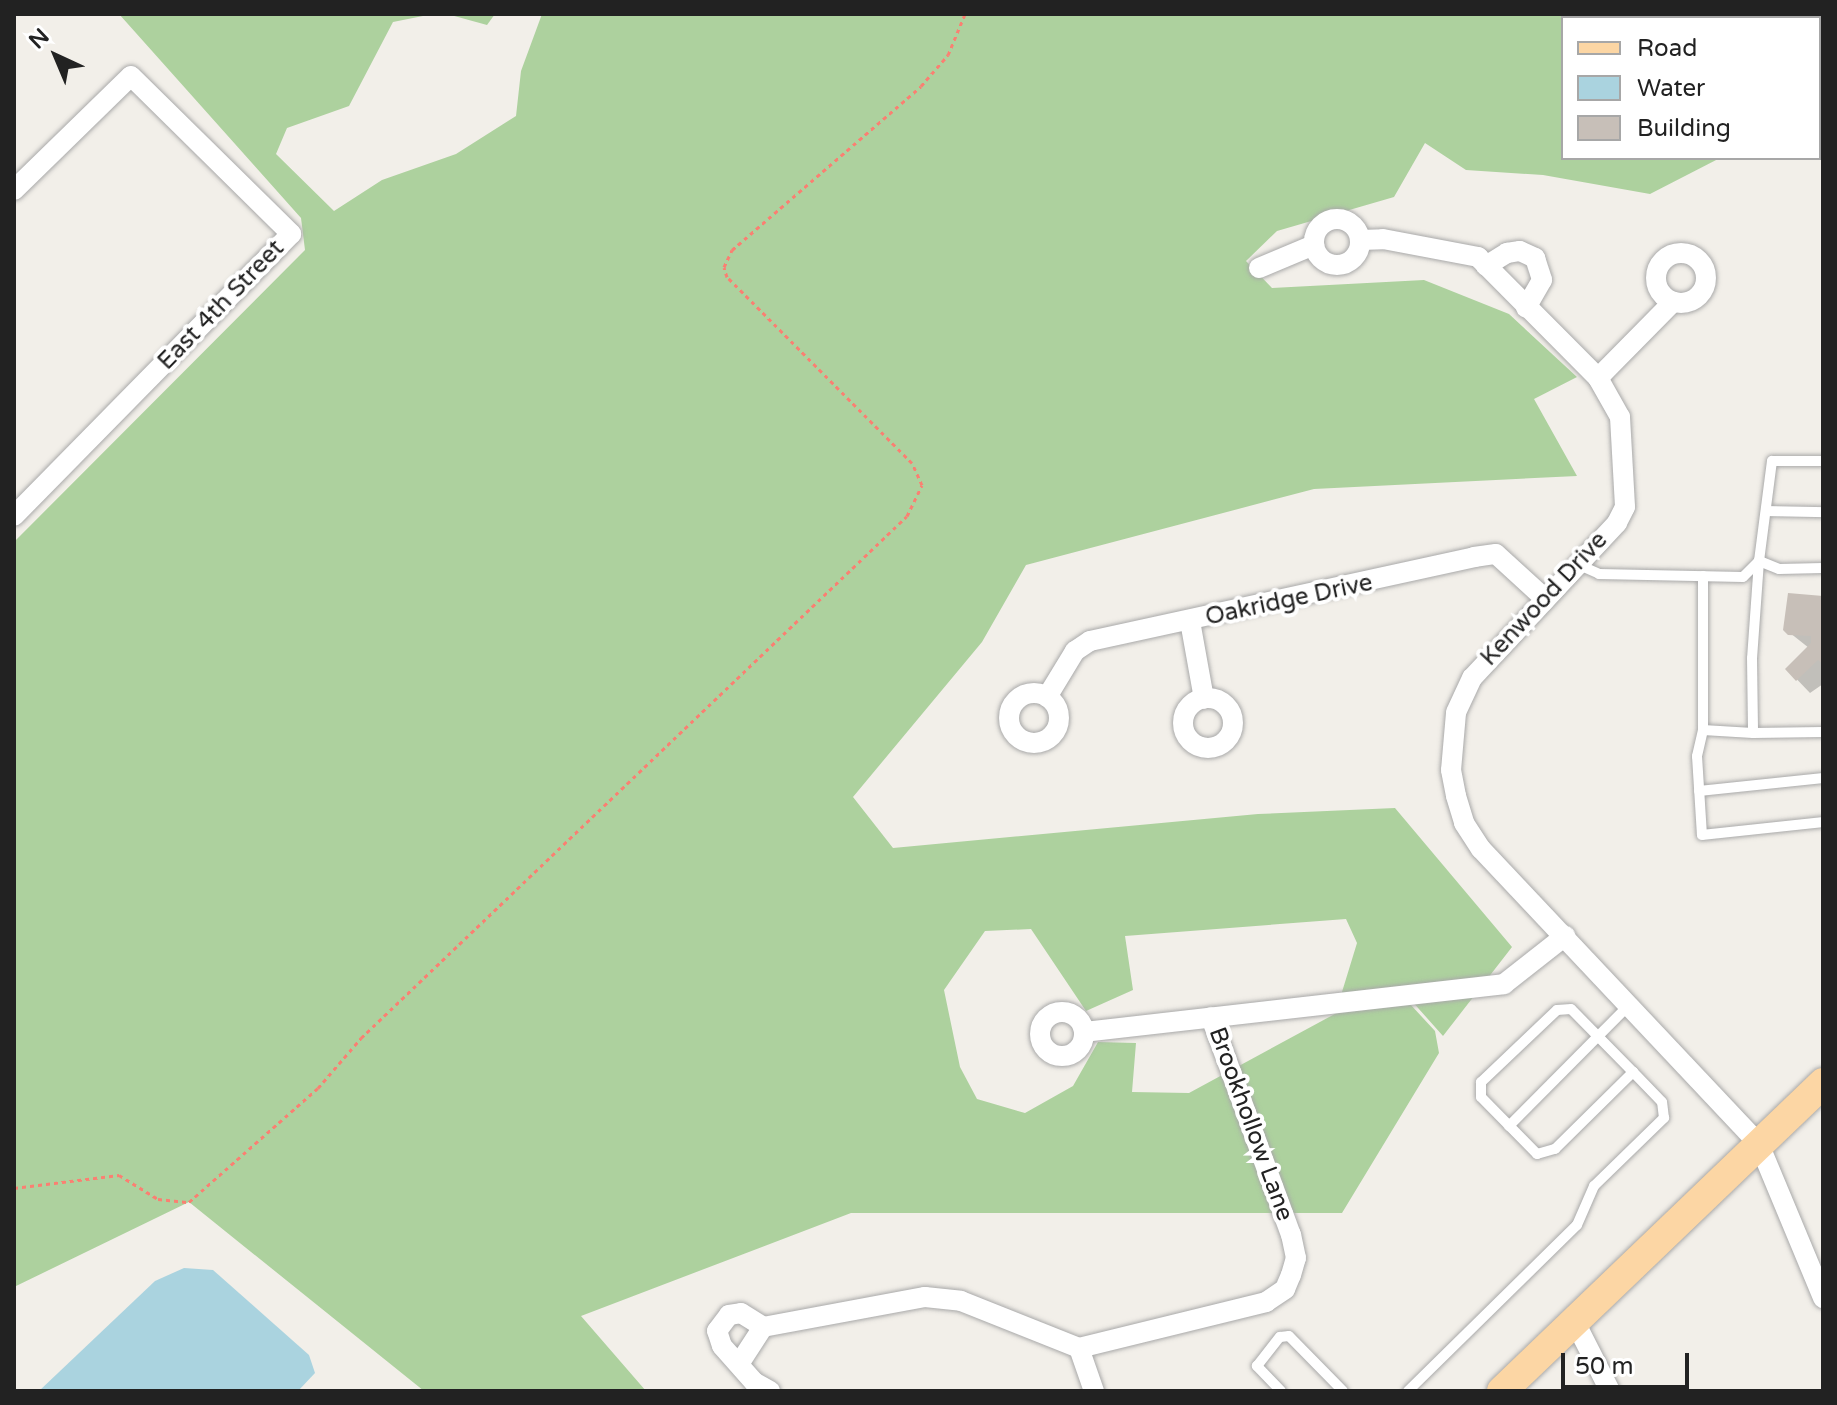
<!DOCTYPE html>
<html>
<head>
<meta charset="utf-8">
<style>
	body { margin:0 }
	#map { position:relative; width:1837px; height:1405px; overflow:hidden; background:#f2efe9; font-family:"Varela Round",sans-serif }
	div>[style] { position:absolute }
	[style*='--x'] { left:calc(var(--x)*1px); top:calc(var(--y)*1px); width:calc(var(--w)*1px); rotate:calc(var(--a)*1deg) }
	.forest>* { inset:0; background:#add19e }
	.water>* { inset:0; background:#aad3df }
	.shadow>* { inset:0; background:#0003; transform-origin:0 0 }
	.building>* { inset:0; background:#c7bfb8 }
	.path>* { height:3px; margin-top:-1.5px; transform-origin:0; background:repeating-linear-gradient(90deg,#fa8072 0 4px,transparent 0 8px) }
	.roads { filter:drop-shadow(0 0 2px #a9a9a9) drop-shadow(0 0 2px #a9a9a9) }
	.lane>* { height:10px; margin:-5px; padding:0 5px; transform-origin:5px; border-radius:5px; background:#fff }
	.street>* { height:20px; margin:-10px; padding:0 10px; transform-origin:10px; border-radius:10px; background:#fff }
	.street>.ring { margin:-10px; padding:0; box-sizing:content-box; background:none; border:20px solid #fff; border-radius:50% }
	.primary>* { height:30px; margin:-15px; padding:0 15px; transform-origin:15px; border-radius:15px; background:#fcd6a4 }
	span { translate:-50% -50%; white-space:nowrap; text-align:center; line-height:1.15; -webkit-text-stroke:8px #fff; paint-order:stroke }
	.street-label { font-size:24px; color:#222 }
	.frame { position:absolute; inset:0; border:16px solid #222; pointer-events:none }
	.legend { position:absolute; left:1561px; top:16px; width:260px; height:144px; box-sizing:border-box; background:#fff; border:2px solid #a7a7a7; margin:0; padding:10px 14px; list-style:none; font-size:24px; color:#222 }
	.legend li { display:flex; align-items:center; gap:16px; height:40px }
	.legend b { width:40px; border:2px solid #a7a7a7 }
	.north { position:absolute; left:16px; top:16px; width:80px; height:80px; -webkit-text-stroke:6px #fff; paint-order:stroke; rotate:316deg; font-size:22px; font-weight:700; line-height:32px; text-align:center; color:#222 }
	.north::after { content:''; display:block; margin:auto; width:28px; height:36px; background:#222; clip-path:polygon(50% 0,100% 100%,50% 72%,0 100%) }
	.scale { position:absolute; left:1561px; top:1353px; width:128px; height:36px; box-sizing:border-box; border:4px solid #222; border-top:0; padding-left:10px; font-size:24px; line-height:28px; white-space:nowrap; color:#222; -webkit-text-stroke:6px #fff; paint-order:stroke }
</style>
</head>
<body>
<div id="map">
	<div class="forest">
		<div style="clip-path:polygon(119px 14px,433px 14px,393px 22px,349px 106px,287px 128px,276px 154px,334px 211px,382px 180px,456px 154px,516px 116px,521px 71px,542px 14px,1783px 14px,1784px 18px,1563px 18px,1563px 158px,1720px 158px,1650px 194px,1543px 175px,1466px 170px,1425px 143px,1394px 197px,1277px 231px,1246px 261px,1272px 288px,1424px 280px,1509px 314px,1577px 377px,1534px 399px,1577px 476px,1314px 489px,1026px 565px,982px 642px,853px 797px,893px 848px,1258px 814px,1395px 808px,1512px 947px,1443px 1036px,1402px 990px,1338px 1005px,1357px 943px,1346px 919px,1125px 936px,1133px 990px,1086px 1011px,1031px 929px,985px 931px,944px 990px,960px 1067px,977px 1099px,1025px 1113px,1073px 1086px,1098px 1042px,1136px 1043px,1132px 1092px,1189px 1093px,1355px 1003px,1410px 1004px,1435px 1031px,1439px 1053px,1342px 1213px,851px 1213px,581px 1316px,646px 1391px,424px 1391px,189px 1202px,14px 1287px,14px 542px,305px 250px,301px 218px)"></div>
		<div style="clip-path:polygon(447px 14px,495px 14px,487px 25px)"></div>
	</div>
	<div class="water">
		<div style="clip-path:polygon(184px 1268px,213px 1270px,309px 1355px,315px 1373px,298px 1391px,39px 1391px,155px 1281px)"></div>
	</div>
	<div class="shadow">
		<div style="left:1614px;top:14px;width:67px;height:6px"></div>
		<div style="clip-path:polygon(1790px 595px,1823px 598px,1823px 684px,1810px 693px,1787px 669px,1809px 648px,1785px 629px)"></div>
	</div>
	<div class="building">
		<div style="clip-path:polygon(1611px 14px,1685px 14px,1608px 18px)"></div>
		<div style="clip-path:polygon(1788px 593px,1823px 596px,1823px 664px,1818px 660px,1796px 681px,1785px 669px,1811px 643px,1811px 636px,1788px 635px,1783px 630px)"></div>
	</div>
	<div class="path">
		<div style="--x:14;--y:1188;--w:106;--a:-7.1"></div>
		<div style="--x:119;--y:1175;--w:46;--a:31.6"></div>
		<div style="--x:158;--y:1199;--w:31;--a:6"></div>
		<div style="--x:189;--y:1202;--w:172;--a:-41.5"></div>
		<div style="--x:318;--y:1088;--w:66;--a:-49.3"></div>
		<div style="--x:361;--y:1038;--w:755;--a:-43.71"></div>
		<div style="--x:907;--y:516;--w:34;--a:-64"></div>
		<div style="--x:922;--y:485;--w:24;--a:-114"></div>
		<div style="--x:912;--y:463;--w:262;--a:-134.8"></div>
		<div style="--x:727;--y:277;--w:10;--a:-107"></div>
		<div style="--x:724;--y:267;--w:19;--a:-65"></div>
		<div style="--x:732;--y:250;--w:250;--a:-40.9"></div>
		<div style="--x:921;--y:86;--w:41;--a:-48.9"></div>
		<div style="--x:948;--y:55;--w:44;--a:-67.5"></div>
	</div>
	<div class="roads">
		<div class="lane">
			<div style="--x:1769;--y:511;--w:54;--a:1.1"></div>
			<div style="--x:1577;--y:564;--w:24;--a:24"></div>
			<div style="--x:1599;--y:574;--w:144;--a:1.2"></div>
			<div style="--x:1743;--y:577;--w:23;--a:-45"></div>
			<div style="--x:1759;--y:561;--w:101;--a:-82.6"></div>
			<div style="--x:1772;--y:461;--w:51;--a:0"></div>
			<div style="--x:1823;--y:568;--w:44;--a:178.7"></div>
			<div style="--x:1779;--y:569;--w:22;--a:-158"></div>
			<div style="--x:1759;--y:561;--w:97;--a:94.1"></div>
			<div style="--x:1752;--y:658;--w:75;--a:89.2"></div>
			<div style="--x:1753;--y:733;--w:70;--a:-0.8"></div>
			<div style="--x:1703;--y:576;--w:154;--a:90"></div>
			<div style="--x:1703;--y:730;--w:27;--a:103"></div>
			<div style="--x:1697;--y:756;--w:79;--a:86.4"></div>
			<div style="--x:1702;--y:835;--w:122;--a:-6.1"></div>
			<div style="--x:1703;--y:730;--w:50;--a:3.4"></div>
			<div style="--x:1699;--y:791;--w:125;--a:-6"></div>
			<div style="--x:1509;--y:1126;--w:170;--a:-45.2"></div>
			<div style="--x:1281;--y:1391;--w:35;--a:-134"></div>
			<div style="--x:1257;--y:1366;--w:37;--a:-52"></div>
			<div style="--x:1280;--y:1337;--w:9;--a:-6"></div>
			<div style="--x:1289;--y:1336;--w:77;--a:45.5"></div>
			<div style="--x:1408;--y:1391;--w:237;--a:-44.5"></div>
			<div style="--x:1577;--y:1225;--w:43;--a:-66.4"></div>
			<div style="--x:1594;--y:1186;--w:98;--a:-44.2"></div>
			<div style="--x:1664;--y:1118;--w:16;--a:-97"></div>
			<div style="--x:1662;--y:1102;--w:42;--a:-134"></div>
			<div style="--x:1633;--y:1072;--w:88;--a:-134.5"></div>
			<div style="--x:1571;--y:1009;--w:14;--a:176"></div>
			<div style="--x:1557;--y:1010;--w:105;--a:136.5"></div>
			<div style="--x:1481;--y:1082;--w:15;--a:90"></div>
			<div style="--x:1481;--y:1097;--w:80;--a:45.5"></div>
			<div style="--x:1537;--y:1154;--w:19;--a:-16"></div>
			<div style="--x:1555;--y:1149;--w:110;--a:-44.6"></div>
		</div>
		<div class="street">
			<div style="--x:14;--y:190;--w:163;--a:-44.3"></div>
			<div style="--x:131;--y:76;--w:225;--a:44.6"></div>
			<div style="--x:291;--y:234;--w:395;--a:134.5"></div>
			<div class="ring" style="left:1314px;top:219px;width:26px;height:26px"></div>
			<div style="--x:1360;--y:240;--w:23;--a:-2"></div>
			<div style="--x:1383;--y:239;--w:97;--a:10.7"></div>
			<div style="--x:1478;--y:257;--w:170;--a:45.2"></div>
			<div style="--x:1598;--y:378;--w:45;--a:60.6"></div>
			<div style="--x:1620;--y:417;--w:90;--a:86.8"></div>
			<div style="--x:1625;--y:507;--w:18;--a:117"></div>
			<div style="--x:1617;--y:523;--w:212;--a:133.1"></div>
			<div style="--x:1472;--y:678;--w:38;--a:115"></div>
			<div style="--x:1456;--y:713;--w:57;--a:95"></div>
			<div style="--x:1451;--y:770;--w:26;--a:79"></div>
			<div style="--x:1456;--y:796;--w:28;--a:73"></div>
			<div style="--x:1464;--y:823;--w:31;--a:57"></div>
			<div style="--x:1481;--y:849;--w:405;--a:46.7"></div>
			<div style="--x:1759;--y:1144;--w:167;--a:67.4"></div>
			<div class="ring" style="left:1656px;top:253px;width:30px;height:30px"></div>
			<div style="--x:1486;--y:266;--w:25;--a:-32"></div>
			<div style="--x:1507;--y:253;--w:13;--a:-9"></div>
			<div style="--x:1520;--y:251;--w:17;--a:25"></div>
			<div style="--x:1535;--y:258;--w:23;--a:72"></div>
			<div style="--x:1542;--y:280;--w:32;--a:120"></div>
			<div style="--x:1259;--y:268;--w:60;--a:-22.7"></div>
			<div style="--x:1598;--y:378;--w:107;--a:-45.4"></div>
			<div style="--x:1190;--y:621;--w:79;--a:79.8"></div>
			<div class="ring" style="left:1009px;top:693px;width:30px;height:30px"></div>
			<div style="--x:1047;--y:697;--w:54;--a:-58.7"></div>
			<div style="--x:1075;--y:651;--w:18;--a:-34"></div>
			<div style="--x:1090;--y:641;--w:393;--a:-12.3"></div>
			<div style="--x:1474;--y:557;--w:22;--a:-8"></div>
			<div style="--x:1496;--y:554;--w:64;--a:42.5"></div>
			<div class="ring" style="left:1183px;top:698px;width:30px;height:30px"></div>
			<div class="ring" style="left:1040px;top:1012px;width:24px;height:24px"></div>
			<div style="--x:1084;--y:1032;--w:423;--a:-6.5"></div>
			<div style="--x:1504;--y:984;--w:78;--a:-38.2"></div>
			<div style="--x:1574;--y:1320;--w:80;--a:63.1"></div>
			<div style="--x:1079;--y:1348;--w:193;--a:-13.8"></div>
			<div style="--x:1266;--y:1302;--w:23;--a:-34"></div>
			<div style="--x:1285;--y:1289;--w:15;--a:-67"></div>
			<div style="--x:1291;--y:1275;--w:18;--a:-74"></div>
			<div style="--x:1296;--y:1258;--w:24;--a:-102"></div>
			<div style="--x:1291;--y:1235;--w:232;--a:-110.2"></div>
			<div style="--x:739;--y:1364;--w:44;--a:-57"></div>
			<div style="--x:770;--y:1391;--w:18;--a:-151"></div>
			<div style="--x:754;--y:1382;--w:48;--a:-131.6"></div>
			<div style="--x:722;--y:1346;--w:16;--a:-108"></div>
			<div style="--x:717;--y:1331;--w:20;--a:-53"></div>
			<div style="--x:729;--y:1315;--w:12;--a:-9"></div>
			<div style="--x:741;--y:1313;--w:26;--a:32"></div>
			<div style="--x:763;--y:1327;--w:165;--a:-10.5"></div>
			<div style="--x:925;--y:1297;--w:36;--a:6"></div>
			<div style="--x:961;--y:1301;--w:127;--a:21.7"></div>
			<div style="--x:1079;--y:1348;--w:46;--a:70.8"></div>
		</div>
		<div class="primary">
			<div style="--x:1502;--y:1391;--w:445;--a:-43.8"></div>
		</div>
	</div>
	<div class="street-label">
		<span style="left:221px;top:305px;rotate:-46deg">East 4th Street</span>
		<span style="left:1544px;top:599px;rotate:-47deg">Kenwood Drive</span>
		<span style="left:1289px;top:600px;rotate:-12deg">Oakridge Drive</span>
		<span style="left:1251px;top:1124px;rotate:70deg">Brookhollow Lane</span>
	</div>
	<div class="frame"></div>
	<ul class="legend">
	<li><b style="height:10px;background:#fcd6a4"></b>Road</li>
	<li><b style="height:22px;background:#aad3df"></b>Water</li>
	<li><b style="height:22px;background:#c7bfb8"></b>Building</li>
	</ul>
	<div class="north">N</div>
	<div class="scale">50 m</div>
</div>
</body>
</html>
